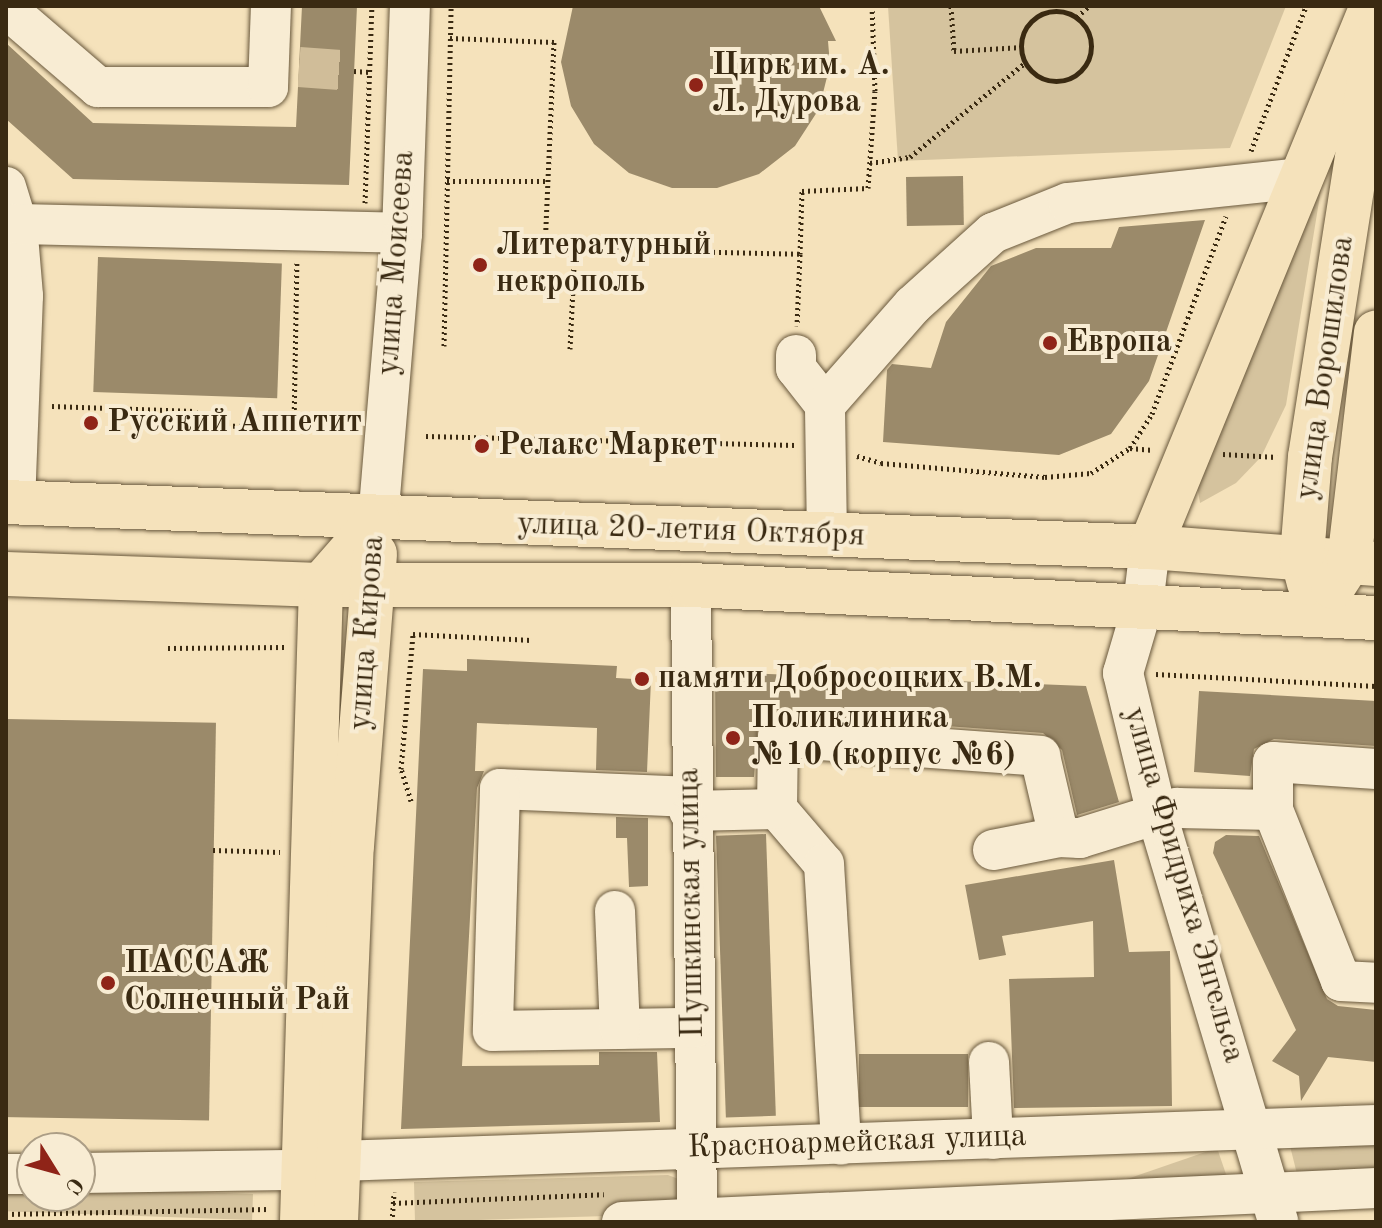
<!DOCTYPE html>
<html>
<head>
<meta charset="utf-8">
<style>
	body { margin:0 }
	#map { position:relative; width:1382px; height:1228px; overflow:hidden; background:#f5e2bb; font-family:"Old Standard TT",serif }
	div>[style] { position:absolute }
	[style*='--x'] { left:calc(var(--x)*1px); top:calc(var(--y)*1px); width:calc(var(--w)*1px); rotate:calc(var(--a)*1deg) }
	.green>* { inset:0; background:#d5c39e; transform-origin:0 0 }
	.building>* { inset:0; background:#9b8a6a; transform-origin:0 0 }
	.minor-tunnel>* { height:40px; margin-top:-20px; transform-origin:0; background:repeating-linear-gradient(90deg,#d0bd99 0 40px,transparent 0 60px) }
	.path>* { height:5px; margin-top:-2.5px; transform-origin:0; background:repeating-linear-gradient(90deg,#3a2a12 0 2px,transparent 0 6px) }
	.path>.ring { margin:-2.5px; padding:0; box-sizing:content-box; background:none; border:5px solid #3a2a12; border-radius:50% }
	.roads { filter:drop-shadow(0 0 2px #69583c) drop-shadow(0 0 2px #69583c) }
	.minor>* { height:40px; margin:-20px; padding:0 20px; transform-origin:20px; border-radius:20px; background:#f8ecd3 }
	.major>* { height:44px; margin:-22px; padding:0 22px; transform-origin:22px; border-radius:22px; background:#f5e2bb }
	.dots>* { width:22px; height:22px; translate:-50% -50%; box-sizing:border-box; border:4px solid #f8ecd3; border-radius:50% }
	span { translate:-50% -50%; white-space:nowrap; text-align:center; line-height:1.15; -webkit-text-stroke:8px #f8ecd3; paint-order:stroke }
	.poi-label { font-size:32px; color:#3a2a12; font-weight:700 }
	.left { translate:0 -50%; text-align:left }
	.street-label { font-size:32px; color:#3a2a12 }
	.frame { position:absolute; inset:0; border:8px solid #3a2a12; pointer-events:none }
	.north { position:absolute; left:16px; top:1132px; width:80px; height:80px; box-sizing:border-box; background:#f8ecd3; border:2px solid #ac9e86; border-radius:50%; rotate:127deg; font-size:22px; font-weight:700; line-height:32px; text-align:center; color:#3a2a12 }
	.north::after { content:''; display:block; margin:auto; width:28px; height:36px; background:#8f2418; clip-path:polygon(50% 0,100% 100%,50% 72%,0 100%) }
</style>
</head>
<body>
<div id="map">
	<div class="green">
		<div style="clip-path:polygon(888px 6px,1286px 6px,1230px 148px,898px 161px)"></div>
		<div style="clip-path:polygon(1327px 152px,1286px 405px,1261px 457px,1236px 483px,1200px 503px,1197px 485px)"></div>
		<div style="clip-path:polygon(1376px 1139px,1376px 1178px,1299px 1182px,1289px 1142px)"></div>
		<div style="left:1217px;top:1148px;width:36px;height:482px;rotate:71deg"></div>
		<div style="clip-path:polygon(668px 1175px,681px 1180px,683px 1190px,673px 1214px,415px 1222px,414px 1182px)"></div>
		<div style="left:253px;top:1194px;width:26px;height:247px;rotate:92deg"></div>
	</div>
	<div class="building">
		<div style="clip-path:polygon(302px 6px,357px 6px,349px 185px,73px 179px,6px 119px,6px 43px,93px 123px,296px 127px)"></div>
		<div style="clip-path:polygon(573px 6px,819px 6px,836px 41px,828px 41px,830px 65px,819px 109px,795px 146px,759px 174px,717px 188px,672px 188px,629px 173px,594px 144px,571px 106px,561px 62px)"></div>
		<div style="left:963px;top:176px;width:49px;height:57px;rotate:89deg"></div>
		<div style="clip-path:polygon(1205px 220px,1149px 381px,1111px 434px,1059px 455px,883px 442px,887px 370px,892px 364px,931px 368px,946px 322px,991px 266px,1036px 248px,1111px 248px,1119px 227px)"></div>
		<div style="left:98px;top:257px;width:184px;height:135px;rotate:2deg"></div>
		<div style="clip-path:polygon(467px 659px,617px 666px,616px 678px,651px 680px,647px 772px,596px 770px,597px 728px,477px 723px,475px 771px,484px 771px,477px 788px,462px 1066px,599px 1065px,599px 1052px,657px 1052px,660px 1122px,401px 1129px,423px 669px,467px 671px)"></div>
		<div style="clip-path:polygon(715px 672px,1086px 686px,1119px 802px,1077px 815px,1062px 750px,1043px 733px,780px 714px,758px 726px,754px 777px,716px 777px)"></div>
		<div style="clip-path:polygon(1199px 691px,1376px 701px,1376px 746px,1274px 739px,1254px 749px,1250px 776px,1194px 772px)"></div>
		<div style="left:6px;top:719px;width:210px;height:398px;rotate:1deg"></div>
		<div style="clip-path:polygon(616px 817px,648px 818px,648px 886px,629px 887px,627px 838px,616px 838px)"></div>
		<div style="left:766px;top:834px;width:282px;height:50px;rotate:88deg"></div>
		<div style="clip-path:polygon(1226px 835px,1259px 836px,1327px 999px,1338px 1006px,1376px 1010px,1376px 1062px,1328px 1057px,1301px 1101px,1299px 1076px,1272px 1061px,1296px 1030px,1213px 853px,1215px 842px)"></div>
		<div style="clip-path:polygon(1114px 860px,1129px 952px,1170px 951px,1172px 1106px,1014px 1108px,1009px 979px,1094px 977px,1093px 921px,1002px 936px,1006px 955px,979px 960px,965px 885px)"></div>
		<div style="left:968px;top:1054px;width:53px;height:109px;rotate:90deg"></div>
	</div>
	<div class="minor-tunnel">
		<div style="--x:299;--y:67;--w:55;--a:4.2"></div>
	</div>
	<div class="path">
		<div style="--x:951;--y:6;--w:45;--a:86.2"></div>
		<div style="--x:954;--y:51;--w:67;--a:-3.4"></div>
		<div class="ring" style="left:1021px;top:11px;width:65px;height:65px"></div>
		<div style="--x:1077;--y:17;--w:16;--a:-43"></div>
		<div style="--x:450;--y:38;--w:104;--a:2.2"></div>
		<div style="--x:554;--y:42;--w:206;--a:92.5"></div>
		<div style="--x:545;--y:248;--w:255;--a:1.3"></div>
		<div style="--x:800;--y:254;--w:72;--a:92.4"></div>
		<div style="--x:354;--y:71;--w:16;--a:4"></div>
		<div style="--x:1251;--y:151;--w:155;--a:-69.2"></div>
		<div style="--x:870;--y:163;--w:40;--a:-8.5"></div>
		<div style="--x:910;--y:157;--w:149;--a:-39.3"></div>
		<div style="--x:447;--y:181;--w:101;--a:0"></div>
		<div style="--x:365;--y:203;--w:197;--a:-88"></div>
		<div style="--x:800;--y:254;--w:63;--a:-88.2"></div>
		<div style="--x:802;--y:191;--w:66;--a:-2.6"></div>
		<div style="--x:868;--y:188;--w:97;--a:-85.9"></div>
		<div style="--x:875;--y:91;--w:85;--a:-92"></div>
		<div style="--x:444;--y:346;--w:340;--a:-88.8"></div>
		<div style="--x:570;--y:349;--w:101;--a:-87.2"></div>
		<div style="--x:52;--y:406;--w:143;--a:2"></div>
		<div style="--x:195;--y:411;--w:16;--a:60"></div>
		<div style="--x:203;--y:425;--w:91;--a:1.3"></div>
		<div style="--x:294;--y:427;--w:164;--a:-89"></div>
		<div style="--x:426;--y:436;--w:370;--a:1.4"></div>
		<div style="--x:1130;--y:448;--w:23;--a:5"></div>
		<div style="--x:1223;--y:454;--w:54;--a:3.2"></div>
		<div style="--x:857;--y:456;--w:25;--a:16"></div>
		<div style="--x:881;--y:463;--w:165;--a:4.9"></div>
		<div style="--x:1045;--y:477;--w:46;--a:-5"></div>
		<div style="--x:1091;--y:473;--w:46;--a:-32.7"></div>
		<div style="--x:1130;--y:448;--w:40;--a:-57.1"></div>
		<div style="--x:1152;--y:414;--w:211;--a:-69.5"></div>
		<div style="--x:168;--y:648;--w:118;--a:-0.5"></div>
		<div style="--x:1156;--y:674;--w:220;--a:3.1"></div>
		<div style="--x:411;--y:801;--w:34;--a:-107"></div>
		<div style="--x:401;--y:769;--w:136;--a:-84.9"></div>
		<div style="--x:413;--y:634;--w:118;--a:2.9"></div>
		<div style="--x:213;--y:850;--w:67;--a:1.7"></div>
		<div style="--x:393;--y:1203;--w:211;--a:-2.4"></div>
		<div style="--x:6;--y:1214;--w:264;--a:-1.1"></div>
		<div style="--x:392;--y:1222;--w:30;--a:-86"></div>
	</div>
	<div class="roads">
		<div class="minor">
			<div style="--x:6;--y:8;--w:121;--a:40.7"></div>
			<div style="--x:98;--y:87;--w:170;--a:0"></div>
			<div style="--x:268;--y:87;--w:81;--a:-87.9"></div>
			<div style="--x:6;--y:187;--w:39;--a:73"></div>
			<div style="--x:17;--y:224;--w:72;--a:85.2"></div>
			<div style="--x:23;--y:296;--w:206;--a:92.2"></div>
			<div style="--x:17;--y:224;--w:385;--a:1.3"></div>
			<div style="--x:796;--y:355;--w:13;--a:90"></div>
			<div style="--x:796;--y:368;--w:47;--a:51.9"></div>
			<div style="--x:378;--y:520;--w:288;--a:-85.2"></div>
			<div style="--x:402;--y:233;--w:227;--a:-88"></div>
			<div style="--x:827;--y:536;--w:131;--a:-90.9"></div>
			<div style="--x:825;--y:405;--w:133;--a:-48.7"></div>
			<div style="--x:913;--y:305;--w:108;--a:-42"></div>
			<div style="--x:993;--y:233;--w:81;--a:-21.8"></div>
			<div style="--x:1068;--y:203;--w:234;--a:-6.1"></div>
			<div style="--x:1150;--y:547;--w:58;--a:96.9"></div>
			<div style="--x:1143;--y:605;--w:71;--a:106.4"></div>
			<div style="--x:1123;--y:673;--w:146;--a:76.5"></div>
			<div style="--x:1157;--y:815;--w:425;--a:73.4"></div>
			<div style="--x:691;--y:585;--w:637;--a:89.46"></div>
			<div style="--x:1376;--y:769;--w:103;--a:-176.1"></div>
			<div style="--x:1273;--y:762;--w:48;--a:90"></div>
			<div style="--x:1273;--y:810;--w:184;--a:68.3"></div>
			<div style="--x:1341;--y:981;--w:35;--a:3"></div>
			<div style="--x:690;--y:797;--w:190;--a:-177.6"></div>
			<div style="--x:500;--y:789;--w:242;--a:91.7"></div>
			<div style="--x:493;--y:1031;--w:201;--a:-0.9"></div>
			<div style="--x:777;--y:809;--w:72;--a:49.5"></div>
			<div style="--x:824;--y:864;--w:281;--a:86.5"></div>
			<div style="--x:689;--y:811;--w:88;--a:-1.3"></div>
			<div style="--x:777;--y:809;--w:72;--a:-89.2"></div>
			<div style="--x:778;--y:737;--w:263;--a:4.1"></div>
			<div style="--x:1040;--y:756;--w:83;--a:76.8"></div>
			<div style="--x:1059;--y:837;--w:21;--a:3"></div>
			<div style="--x:1080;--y:838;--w:102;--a:-17.2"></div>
			<div style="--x:1177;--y:808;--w:96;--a:1.2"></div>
			<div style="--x:993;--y:850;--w:67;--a:-11.1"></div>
			<div style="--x:615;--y:911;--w:118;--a:87.6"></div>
			<div style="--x:989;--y:1062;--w:77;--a:87"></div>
			<div style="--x:339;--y:1161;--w:1038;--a:-1.99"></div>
			<div style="--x:80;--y:1173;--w:224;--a:-0.8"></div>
			<div style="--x:6;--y:1174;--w:26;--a:0"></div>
			<div style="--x:622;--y:1222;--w:755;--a:-2.58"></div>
		</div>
		<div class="major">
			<div style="--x:6;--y:502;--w:1145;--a:2.25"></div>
			<div style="--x:1150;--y:547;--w:227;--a:4.3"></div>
			<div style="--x:1150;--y:547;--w:585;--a:-67.69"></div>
			<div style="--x:6;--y:574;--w:315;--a:2"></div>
			<div style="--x:321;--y:585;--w:370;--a:0"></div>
			<div style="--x:691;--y:585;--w:686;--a:2.76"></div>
			<div style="--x:1309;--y:583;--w:28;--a:-105"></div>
			<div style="--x:1302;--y:556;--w:99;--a:-85.4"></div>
			<div style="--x:1310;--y:457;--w:419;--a:-81.1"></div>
			<div style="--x:1333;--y:587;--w:30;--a:-57"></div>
			<div style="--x:1349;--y:562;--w:231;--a:-83.3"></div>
			<div style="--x:302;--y:1222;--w:637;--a:-88.29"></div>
			<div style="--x:321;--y:585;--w:86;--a:-48.8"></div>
			<div style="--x:336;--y:1222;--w:376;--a:-87.6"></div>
			<div style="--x:352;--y:846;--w:293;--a:-85.5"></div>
		</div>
	</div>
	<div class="dots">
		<div style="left:696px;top:85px;background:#8f2418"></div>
		<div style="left:480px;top:265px;background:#8f2418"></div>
		<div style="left:1050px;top:343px;background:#8f2418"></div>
		<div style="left:91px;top:423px;background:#8f2418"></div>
		<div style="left:482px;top:446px;background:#8f2418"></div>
		<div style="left:642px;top:679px;background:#8f2418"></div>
		<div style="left:733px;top:738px;background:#8f2418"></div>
		<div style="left:108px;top:983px;background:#8f2418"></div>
	</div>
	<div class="poi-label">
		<span class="left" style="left:712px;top:85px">Цирк им. А.<br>Л. Дурова</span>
		<span class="left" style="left:496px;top:265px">Литературный<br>некрополь</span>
		<span class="left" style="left:1066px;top:343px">Европа</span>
		<span class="left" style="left:107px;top:423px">Русский Аппетит</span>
		<span class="left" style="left:498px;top:446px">Релакс Маркет</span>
		<span class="left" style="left:658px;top:679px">памяти Добросоцких В.М.</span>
		<span class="left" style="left:751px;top:738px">Поликлиника<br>№10 (корпус №6)</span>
		<span class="left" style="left:124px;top:983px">ПАССАЖ<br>Солнечный Рай</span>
	</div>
	<div class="street-label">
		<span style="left:397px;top:263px;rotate:-86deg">улица Моисеева</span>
		<span style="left:1326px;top:368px;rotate:-82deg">улица Ворошилова</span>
		<span style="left:691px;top:531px;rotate:2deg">улица 20-летия Октября</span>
		<span style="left:368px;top:633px;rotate:-86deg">улица Кирова</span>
		<span style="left:1183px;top:885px;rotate:74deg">улица Фридриха Энгельса</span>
		<span style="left:692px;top:903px;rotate:-91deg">Пушкинская улица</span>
		<span style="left:857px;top:1143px;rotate:-2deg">Красноармейская улица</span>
	</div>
	<div class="frame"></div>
	<div class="north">С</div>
</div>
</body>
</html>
